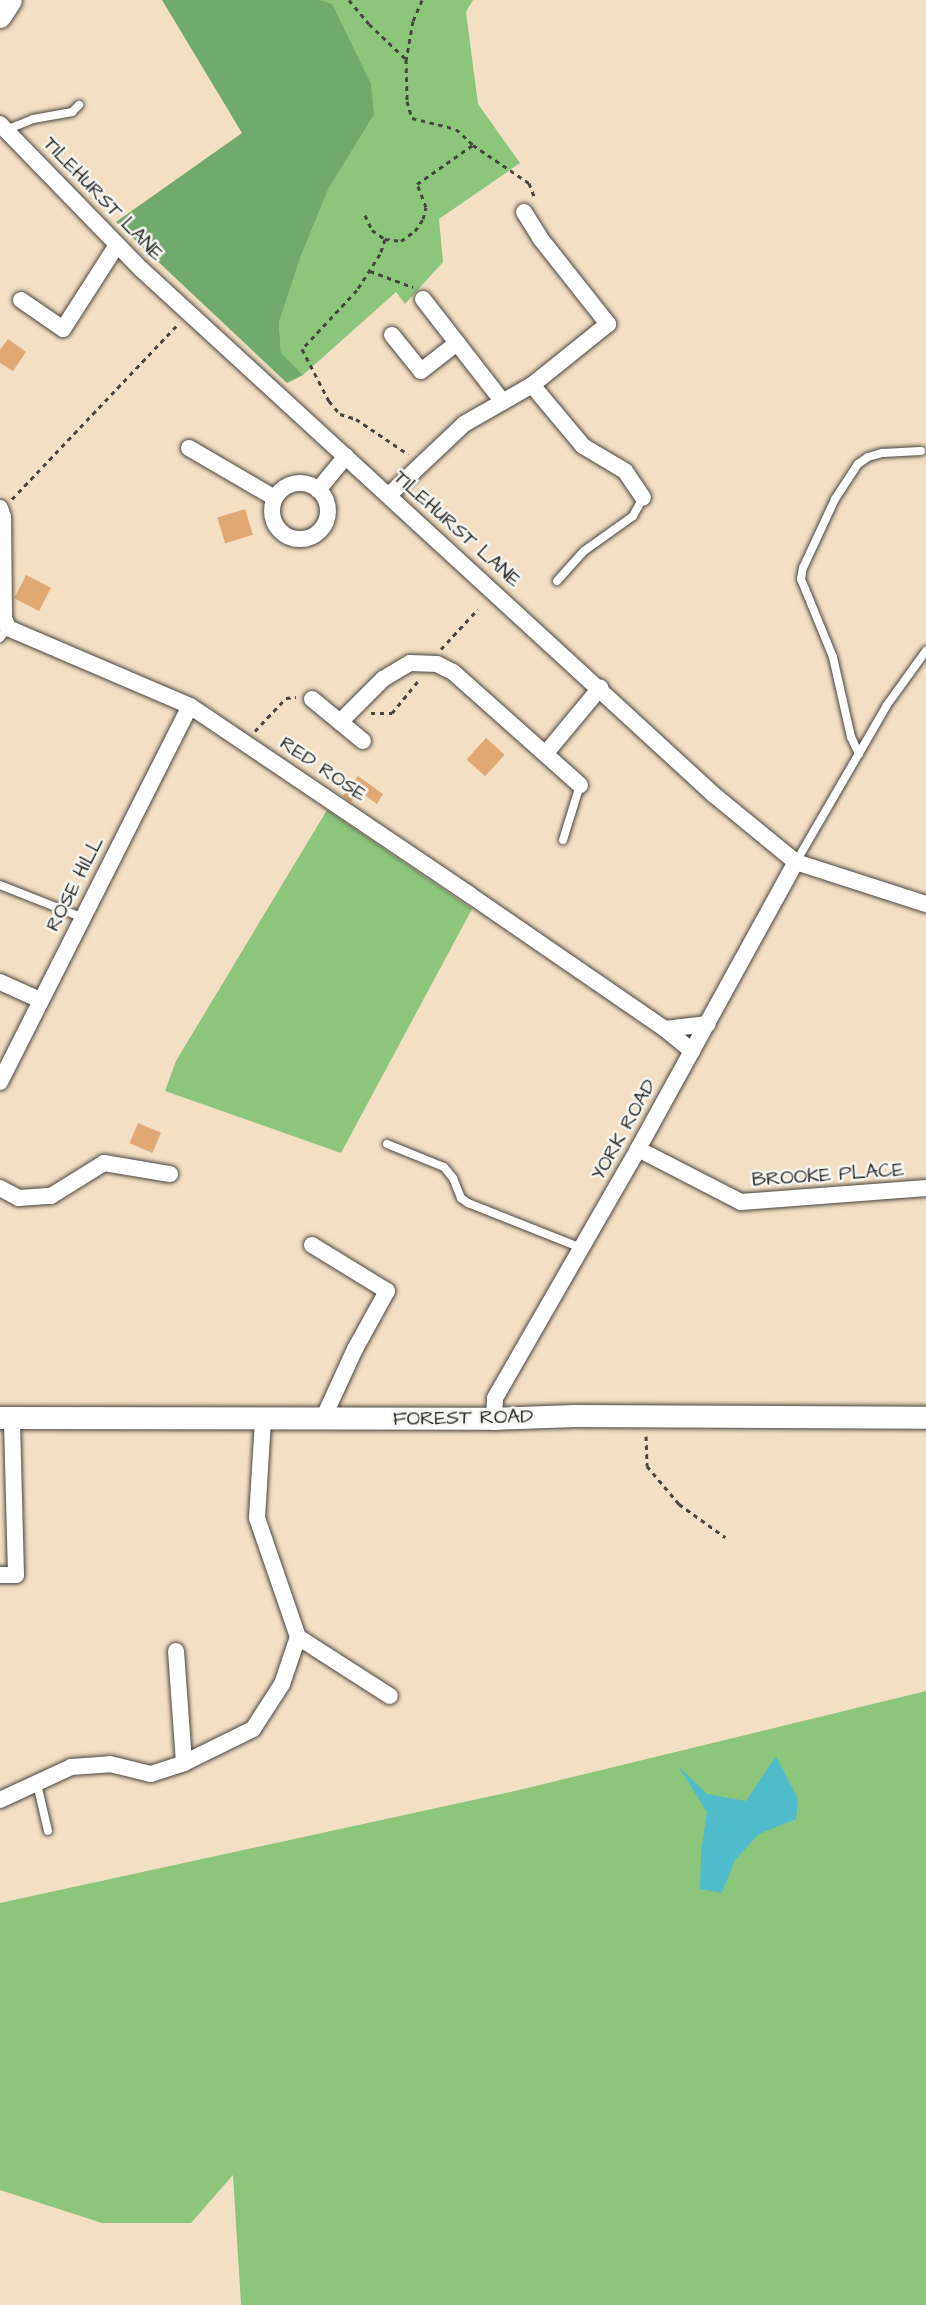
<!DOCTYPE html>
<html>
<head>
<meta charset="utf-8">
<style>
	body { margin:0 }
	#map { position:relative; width:926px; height:2305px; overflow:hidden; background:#f3dfc3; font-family:"Architects Daughter",sans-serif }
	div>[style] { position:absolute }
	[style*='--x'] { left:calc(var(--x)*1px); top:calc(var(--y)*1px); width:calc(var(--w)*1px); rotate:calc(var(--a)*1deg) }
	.green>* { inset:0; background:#8cc67b }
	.forest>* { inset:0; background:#71ab6b }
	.water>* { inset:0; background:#50bccb }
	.building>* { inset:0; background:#e2a873; transform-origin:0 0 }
	.path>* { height:3px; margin-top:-1.5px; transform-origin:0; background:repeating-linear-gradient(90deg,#494642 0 4.5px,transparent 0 9px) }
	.roads { filter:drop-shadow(0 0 2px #494642) drop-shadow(0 0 2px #494642) }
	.service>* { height:8px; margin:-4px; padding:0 4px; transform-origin:4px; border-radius:4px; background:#fff }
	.minor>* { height:16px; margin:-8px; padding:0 8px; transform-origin:8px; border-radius:8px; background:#fff }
	.minor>.ring { margin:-8px; padding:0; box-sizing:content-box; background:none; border:16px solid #fff; border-radius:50% }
	.tertiary>* { height:21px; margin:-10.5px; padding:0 10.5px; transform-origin:10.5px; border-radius:10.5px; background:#fff }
	.secondary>* { height:22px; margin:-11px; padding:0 11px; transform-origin:11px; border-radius:11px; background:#fff }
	span { translate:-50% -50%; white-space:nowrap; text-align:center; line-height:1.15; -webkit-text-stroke:5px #f6f6f2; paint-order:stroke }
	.street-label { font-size:20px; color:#2b2b2b }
</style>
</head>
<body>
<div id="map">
	<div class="green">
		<div style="clip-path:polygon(320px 0,473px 0,466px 12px,478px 104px,520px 163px,439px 219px,443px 262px,405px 304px,396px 292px,303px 375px,281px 354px,279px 323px,301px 256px,329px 188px,374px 115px,332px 5px)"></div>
		<div style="clip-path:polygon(327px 810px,472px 909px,341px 1153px,165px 1091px,176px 1061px)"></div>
		<div style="clip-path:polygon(926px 1691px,926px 2305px,241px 2305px,233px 2175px,191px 2223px,102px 2223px,0 2190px,0 1903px,515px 1791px)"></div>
	</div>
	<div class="forest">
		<div style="clip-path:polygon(162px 0,320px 0,332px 4px,371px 84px,374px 115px,329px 188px,301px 256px,279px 323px,281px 353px,303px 375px,287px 383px,116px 222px,242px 133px)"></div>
	</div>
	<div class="water">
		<div style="clip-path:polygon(776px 1756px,798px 1799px,796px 1819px,759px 1834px,735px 1860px,722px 1893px,700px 1889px,701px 1852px,707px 1812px,678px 1766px,707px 1794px,746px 1801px)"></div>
	</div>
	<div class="building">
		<div style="clip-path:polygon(8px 339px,26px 352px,13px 371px,0 363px,0 350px)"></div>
		<div style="left:245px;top:509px;width:27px;height:29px;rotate:73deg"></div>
		<div style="left:26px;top:575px;width:28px;height:26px;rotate:27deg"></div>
		<div style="left:486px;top:738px;width:25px;height:29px;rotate:42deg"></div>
		<div style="clip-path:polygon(358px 776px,383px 794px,377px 804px,359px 791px,351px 802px,343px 796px)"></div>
		<div style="left:138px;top:1123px;width:25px;height:22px;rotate:23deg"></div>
	</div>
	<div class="path">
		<div style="--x:349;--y:0;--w:31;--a:50"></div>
		<div style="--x:369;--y:24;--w:51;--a:43.4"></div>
		<div style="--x:422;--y:0;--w:23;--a:113"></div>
		<div style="--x:413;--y:21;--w:39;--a:100"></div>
		<div style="--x:406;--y:59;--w:42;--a:88.6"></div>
		<div style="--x:407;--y:101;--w:18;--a:74"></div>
		<div style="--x:412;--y:118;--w:45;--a:14"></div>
		<div style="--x:456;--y:129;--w:23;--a:43"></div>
		<div style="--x:473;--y:145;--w:68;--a:34.2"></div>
		<div style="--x:529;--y:183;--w:17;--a:69"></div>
		<div style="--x:365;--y:215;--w:17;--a:65"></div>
		<div style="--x:372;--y:230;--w:16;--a:35"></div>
		<div style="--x:385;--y:239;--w:16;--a:7"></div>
		<div style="--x:401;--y:241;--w:17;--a:-36"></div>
		<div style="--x:415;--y:231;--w:14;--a:-56"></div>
		<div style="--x:423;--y:219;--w:12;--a:-76"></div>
		<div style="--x:426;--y:207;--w:25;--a:-111"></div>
		<div style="--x:417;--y:184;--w:68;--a:-34.9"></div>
		<div style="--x:385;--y:239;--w:16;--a:108"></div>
		<div style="--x:380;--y:254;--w:43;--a:122.6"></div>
		<div style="--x:357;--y:290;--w:81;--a:133"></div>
		<div style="--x:302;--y:349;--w:59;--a:62.6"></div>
		<div style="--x:329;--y:401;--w:17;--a:50"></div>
		<div style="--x:340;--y:414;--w:17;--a:17"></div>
		<div style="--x:356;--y:419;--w:63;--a:33.9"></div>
		<div style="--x:370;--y:271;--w:46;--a:20.4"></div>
		<div style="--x:12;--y:499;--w:240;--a:-46.5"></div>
		<div style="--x:441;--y:649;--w:54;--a:-47.2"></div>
		<div style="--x:371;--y:713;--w:21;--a:0"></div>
		<div style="--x:392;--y:713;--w:41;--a:-50.9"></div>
		<div style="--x:255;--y:731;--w:45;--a:-46.8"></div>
		<div style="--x:286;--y:698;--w:10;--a:-6"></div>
		<div style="--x:646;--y:1436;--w:30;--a:88"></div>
		<div style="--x:647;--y:1466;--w:50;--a:49.9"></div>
		<div style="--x:679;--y:1504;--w:57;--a:35.7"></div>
	</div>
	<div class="roads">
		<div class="service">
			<div style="--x:6;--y:130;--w:29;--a:-22"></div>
			<div style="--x:33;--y:119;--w:40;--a:-10"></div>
			<div style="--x:72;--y:112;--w:10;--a:-45"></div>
			<div style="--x:557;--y:581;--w:40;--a:-48"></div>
			<div style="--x:584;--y:551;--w:60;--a:-35.5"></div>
			<div style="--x:633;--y:516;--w:21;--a:-61"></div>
			<div style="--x:0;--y:638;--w:13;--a:-51"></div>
			<div style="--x:859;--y:754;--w:19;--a:-115"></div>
			<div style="--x:851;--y:737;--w:82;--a:-102.7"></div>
			<div style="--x:833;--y:657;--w:84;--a:-112.3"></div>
			<div style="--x:801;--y:579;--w:11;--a:-80"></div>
			<div style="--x:803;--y:568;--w:76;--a:-65.1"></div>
			<div style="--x:835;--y:499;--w:42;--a:-56.7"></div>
			<div style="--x:858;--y:464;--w:12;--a:-35"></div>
			<div style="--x:868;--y:457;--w:15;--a:-16"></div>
			<div style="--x:882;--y:453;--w:39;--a:-3"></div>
			<div style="--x:563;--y:840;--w:58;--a:-72.8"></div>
			<div style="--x:796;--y:862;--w:181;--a:-59.9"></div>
			<div style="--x:887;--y:705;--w:67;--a:-54.2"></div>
			<div style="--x:0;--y:885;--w:87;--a:21.6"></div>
			<div style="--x:387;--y:1144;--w:61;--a:22"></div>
			<div style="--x:444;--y:1167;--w:14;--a:51"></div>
			<div style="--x:453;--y:1178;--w:22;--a:68"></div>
			<div style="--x:461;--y:1198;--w:9;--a:36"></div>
			<div style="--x:468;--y:1203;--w:122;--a:21.7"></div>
			<div style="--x:37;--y:1784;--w:48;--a:76.8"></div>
		</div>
		<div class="minor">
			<div style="--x:0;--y:124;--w:202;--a:45.8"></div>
			<div style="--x:141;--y:269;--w:778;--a:42.55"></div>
			<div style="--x:714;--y:795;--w:106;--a:39.3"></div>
			<div style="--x:796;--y:862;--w:137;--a:17.9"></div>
			<div style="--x:524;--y:212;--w:31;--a:58"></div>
			<div style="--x:540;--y:238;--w:110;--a:51.7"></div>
			<div style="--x:608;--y:324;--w:97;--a:141.2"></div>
			<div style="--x:423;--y:299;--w:130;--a:52.2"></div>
			<div style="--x:21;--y:300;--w:51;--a:34.6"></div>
			<div style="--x:63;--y:329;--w:100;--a:-57.3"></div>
			<div style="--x:392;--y:335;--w:46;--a:51.1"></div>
			<div style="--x:421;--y:371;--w:46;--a:-37.9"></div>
			<div style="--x:189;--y:448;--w:99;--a:30.2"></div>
			<div class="ring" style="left:272px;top:483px;width:40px;height:40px"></div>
			<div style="--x:318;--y:490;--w:44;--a:-50.5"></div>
			<div style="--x:389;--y:495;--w:103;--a:-43.4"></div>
			<div style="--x:464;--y:424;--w:78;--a:-29.8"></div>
			<div style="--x:532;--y:385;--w:80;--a:50.1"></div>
			<div style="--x:583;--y:446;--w:49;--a:30.8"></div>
			<div style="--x:625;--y:471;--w:32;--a:56"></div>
			<div style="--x:0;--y:508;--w:9;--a:72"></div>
			<div style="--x:3;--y:517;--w:101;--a:89.4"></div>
			<div style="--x:4;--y:618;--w:11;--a:68"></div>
			<div style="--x:8;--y:628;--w:198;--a:23.2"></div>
			<div style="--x:190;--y:706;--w:338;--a:34"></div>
			<div style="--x:470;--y:895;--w:237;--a:34.5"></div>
			<div style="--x:665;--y:1029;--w:35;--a:39"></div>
			<div style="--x:312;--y:699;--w:66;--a:39.5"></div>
			<div style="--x:340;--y:722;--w:61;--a:-45"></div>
			<div style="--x:383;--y:679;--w:31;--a:-31"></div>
			<div style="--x:410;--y:663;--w:27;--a:2"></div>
			<div style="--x:437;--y:664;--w:18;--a:27"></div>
			<div style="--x:453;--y:672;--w:170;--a:41.7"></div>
			<div style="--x:546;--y:753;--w:85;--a:-50.3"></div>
			<div style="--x:0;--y:982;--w:44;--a:24.2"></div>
			<div style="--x:665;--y:1029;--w:43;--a:-6.6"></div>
			<div style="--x:0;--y:1082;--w:421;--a:-63.2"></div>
			<div style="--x:638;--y:1149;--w:116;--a:27.2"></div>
			<div style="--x:741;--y:1202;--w:186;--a:-4.3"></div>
			<div style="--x:0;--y:1188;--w:21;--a:28"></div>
			<div style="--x:19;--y:1198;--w:32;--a:-4"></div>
			<div style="--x:51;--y:1196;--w:62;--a:-31.9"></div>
			<div style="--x:104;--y:1163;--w:67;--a:9.5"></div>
			<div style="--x:312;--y:1245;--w:88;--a:31.5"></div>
			<div style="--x:387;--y:1291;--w:66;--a:118.9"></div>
			<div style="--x:355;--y:1349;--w:77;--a:114.6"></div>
			<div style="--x:494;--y:1419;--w:21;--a:-87"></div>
			<div style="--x:495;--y:1398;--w:287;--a:-60.1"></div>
			<div style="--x:638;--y:1149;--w:328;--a:-61.2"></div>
			<div style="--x:0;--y:1575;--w:16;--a:0"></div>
			<div style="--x:16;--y:1575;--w:157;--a:-91.5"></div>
			<div style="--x:298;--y:1637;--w:109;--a:32.7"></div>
			<div style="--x:176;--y:1651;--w:112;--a:85.9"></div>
			<div style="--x:0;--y:1800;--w:78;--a:-24.9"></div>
			<div style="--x:71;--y:1767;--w:39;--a:-4"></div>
			<div style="--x:110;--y:1764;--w:42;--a:13.7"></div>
			<div style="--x:151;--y:1774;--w:35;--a:-18"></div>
			<div style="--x:184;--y:1763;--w:77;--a:-26.2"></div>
			<div style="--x:253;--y:1729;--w:54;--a:-57.2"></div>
			<div style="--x:282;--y:1684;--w:50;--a:-71.2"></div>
			<div style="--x:298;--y:1637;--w:126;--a:-109"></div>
			<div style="--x:257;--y:1518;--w:99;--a:-86.5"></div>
		</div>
		<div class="tertiary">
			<div style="--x:0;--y:17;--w:20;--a:-57"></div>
		</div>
		<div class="secondary">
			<div style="--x:0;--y:1418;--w:494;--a:0.1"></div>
			<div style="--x:494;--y:1419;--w:81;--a:-2.1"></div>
			<div style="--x:575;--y:1416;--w:351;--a:0.3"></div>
		</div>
	</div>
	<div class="street-label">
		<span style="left:103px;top:199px;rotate:46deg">TILEHURST LANE</span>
		<span style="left:457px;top:529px;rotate:42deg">TILEHURST LANE</span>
		<span style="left:323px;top:769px;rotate:34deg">RED ROSE</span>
		<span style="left:75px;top:884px;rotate:-63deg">ROSE HILL</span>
		<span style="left:624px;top:1130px;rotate:-61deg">YORK ROAD</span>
		<span style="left:828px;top:1175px;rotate:-4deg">BROOKE PLACE</span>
		<span style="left:463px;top:1418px;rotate:-1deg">FOREST ROAD</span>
	</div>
</div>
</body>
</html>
